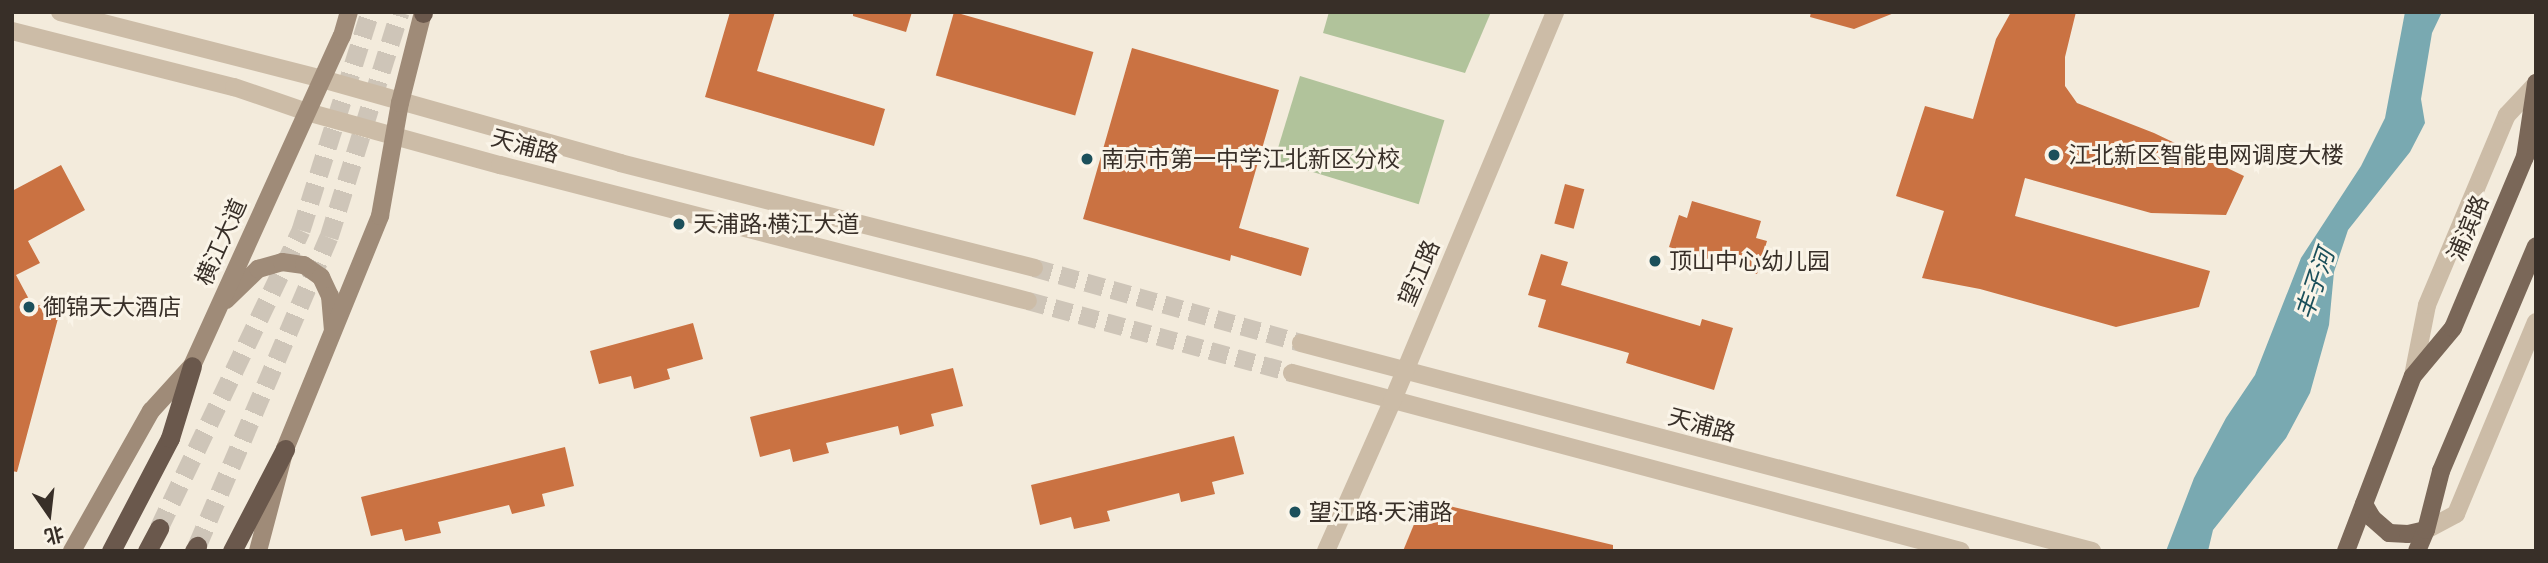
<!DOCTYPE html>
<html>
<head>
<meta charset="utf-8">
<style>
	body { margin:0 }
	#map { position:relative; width:2548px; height:563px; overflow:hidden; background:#f3ebdc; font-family:Cabin,"Noto Sans SC",sans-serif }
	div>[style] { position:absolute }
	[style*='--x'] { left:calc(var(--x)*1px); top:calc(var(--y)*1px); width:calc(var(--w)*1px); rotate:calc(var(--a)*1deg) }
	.green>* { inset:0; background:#b1c39b; transform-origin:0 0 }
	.water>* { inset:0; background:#79a9b1 }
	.building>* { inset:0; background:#ca7242; transform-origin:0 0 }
	.tertiary-tunnel>* { height:18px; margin-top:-9px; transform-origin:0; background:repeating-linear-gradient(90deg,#cec5b8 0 18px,transparent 0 27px) }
	.trunk-tunnel>* { height:19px; margin-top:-9.5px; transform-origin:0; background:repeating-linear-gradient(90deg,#cec5b8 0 19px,transparent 0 29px) }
	.tertiary>* { height:18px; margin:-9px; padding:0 9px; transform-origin:9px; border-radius:9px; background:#ccbca7 }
	.secondary>* { height:18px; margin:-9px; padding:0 9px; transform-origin:9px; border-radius:9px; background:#9f8b78 }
	.primary>* { height:18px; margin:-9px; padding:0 9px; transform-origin:9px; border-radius:9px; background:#7a6758 }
	.trunk>* { height:19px; margin:-9.5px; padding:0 9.5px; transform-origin:9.5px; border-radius:9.5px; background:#6a584c }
	.dots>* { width:19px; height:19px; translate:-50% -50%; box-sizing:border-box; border:4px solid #faf4e8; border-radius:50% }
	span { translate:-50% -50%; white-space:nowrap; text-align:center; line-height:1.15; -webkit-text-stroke:6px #faf4e8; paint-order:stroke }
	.street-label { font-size:23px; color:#382f28 }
	.poi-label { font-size:23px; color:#382f28 }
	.left { translate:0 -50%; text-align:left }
	.water-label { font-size:24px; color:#1c505b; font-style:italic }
	.frame { position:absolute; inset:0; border:14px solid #382f28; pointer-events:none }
	.north { position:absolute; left:14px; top:479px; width:70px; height:70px; -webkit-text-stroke:5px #faf4e8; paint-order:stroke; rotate:166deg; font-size:19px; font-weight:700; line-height:28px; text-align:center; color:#382f28 }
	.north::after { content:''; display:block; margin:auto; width:24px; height:32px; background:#382f28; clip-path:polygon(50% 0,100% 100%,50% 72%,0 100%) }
</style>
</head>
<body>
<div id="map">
	<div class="green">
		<div style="clip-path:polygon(1329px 12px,1491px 12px,1465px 73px,1323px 33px)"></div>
		<div style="left:1300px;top:76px;width:151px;height:88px;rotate:17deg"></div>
	</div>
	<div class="water">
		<div style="clip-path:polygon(2405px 12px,2442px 12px,2432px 33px,2421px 99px,2425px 123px,2410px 152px,2348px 230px,2334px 272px,2329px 325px,2310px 393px,2286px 438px,2213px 530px,2208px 551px,2166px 551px,2194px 478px,2226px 418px,2255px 375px,2301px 258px,2361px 166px,2385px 118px)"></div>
	</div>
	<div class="building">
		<div style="clip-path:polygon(730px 12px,775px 12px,757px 71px,885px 109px,874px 146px,705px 97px)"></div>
		<div style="clip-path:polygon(853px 12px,912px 12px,906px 32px,853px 16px)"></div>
		<div style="left:954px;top:12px;width:145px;height:66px;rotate:16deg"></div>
		<div style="clip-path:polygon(1811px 12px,1894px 12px,1894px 13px,1854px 29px,1810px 17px)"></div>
		<div style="clip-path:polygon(2011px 12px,2076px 12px,2065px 57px,2065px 86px,2077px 103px,2154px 133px,2244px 176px,2226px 215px,2151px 213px,2025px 178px,2015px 216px,2210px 271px,2199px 307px,2116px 327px,1980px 289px,1922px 278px,1944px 211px,1896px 196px,1925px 106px,1973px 119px,1996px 39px)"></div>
		<div style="clip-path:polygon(1132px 48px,1279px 90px,1239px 228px,1309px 248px,1301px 276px,1231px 255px,1230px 261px,1083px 219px)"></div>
		<div style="clip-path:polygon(61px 165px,85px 210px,28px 241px,40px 263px,16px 275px,31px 303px,60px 311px,17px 472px,12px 471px,12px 191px)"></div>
		<div style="left:1565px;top:184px;width:20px;height:41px;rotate:15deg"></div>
		<div style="clip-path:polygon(1692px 201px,1761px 221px,1756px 238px,1767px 241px,1757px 274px,1669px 247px,1679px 215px,1687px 218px)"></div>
		<div style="clip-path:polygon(1541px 254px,1568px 262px,1561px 285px,1700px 326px,1702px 319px,1733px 328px,1714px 390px,1626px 363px,1629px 353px,1538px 327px,1546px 300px,1528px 295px)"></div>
		<div style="clip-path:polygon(693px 323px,703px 359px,667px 369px,670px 379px,634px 389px,631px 376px,599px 384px,590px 351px)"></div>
		<div style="clip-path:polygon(953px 368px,963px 406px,931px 414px,934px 426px,900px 435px,898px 426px,826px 443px,829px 453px,793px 462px,790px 449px,760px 457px,750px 417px)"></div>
		<div style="clip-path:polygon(1234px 436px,1244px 474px,1212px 482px,1215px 494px,1181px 502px,1179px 493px,1107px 511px,1110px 521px,1074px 529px,1071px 517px,1040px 525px,1031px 485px)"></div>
		<div style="clip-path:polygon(565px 447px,574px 486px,542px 494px,545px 506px,512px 514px,509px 505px,438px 522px,441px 533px,405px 541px,402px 529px,371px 536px,361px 497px)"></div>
		<div style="clip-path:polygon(1424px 500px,1613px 545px,1613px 551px,1403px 551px)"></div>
	</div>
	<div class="tertiary-tunnel">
		<div style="--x:1034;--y:268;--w:277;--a:15.7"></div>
		<div style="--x:1028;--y:301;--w:274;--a:15.3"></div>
	</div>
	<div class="trunk-tunnel">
		<div style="--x:159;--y:528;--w:330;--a:-64.5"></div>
		<div style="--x:301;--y:230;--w:229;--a:-72.4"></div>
		<div style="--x:197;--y:546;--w:336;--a:-66.9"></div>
		<div style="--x:329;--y:237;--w:236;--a:-72.5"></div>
	</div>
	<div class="tertiary">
		<div style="--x:60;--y:12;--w:270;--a:14.3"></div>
		<div style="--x:322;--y:79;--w:310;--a:15.7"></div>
		<div style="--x:620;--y:163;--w:427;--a:14.2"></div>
		<div style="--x:12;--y:31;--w:229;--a:14.2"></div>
		<div style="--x:234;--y:87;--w:77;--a:18.9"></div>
		<div style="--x:307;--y:112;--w:200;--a:15.4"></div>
		<div style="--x:500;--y:165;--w:545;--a:14.44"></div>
		<div style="--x:1301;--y:343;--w:818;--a:14.73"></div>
		<div style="--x:1292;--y:373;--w:692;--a:14.9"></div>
		<div style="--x:2413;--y:376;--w:72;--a:-78.8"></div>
		<div style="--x:2427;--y:305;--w:206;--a:-67.2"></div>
		<div style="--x:2507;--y:115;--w:41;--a:-47"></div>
		<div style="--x:2426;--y:530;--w:34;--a:-28"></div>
		<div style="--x:2456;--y:514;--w:208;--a:-67.4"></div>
		<div style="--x:1326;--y:551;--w:163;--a:-66.1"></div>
		<div style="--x:1392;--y:402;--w:423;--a:-67.3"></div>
	</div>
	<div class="secondary">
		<div style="--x:226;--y:300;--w:45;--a:-44.1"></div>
		<div style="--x:258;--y:269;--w:25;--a:-16"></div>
		<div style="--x:282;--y:262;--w:22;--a:8"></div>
		<div style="--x:304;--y:265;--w:21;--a:35"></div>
		<div style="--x:321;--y:277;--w:21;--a:65"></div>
		<div style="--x:330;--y:296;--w:34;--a:85"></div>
		<div style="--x:72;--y:551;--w:161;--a:-60.6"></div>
		<div style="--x:151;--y:411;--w:61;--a:-47.7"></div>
		<div style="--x:192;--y:366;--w:362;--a:-65.6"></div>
		<div style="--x:342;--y:36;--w:25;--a:-74"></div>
		<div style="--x:258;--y:551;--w:106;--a:-75.2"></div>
		<div style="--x:285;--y:449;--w:252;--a:-67.8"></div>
		<div style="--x:380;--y:216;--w:115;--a:-80"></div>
		<div style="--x:400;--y:103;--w:94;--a:-75.8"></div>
	</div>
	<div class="primary">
		<div style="--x:2364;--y:504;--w:16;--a:60"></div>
		<div style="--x:2372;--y:518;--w:23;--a:41"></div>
		<div style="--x:2389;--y:533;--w:19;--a:3"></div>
		<div style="--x:2408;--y:534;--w:18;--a:-13"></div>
		<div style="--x:2346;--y:551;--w:187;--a:-69.1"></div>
		<div style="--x:2413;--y:376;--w:62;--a:-50.2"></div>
		<div style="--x:2453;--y:328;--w:186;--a:-67.2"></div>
		<div style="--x:2525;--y:157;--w:75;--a:-81.5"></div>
		<div style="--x:2417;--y:551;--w:23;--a:-67"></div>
		<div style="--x:2426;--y:530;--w:61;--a:-75.7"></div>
		<div style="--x:2441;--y:471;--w:244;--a:-67.1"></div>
	</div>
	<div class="trunk">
		<div style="--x:423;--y:13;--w:1;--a:-90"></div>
		<div style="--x:111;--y:551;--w:127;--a:-62.4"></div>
		<div style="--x:170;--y:438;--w:75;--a:-73"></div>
		<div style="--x:147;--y:551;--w:26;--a:-62"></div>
		<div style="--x:194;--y:551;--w:6;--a:-59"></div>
		<div style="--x:232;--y:551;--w:115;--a:-62.5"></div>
	</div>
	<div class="dots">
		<div style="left:2054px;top:155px;background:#1c505b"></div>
		<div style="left:1087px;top:159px;background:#1c505b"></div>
		<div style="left:679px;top:224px;background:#1c505b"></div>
		<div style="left:1655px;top:261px;background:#1c505b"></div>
		<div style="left:29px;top:307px;background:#1c505b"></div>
		<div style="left:1295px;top:512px;background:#1c505b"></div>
	</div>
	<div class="street-label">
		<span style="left:525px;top:146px;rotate:15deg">天浦路</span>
		<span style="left:2468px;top:228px;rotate:-67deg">浦滨路</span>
		<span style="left:221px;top:242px;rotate:-66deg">横江大道</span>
		<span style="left:1419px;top:273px;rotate:-67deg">望江路</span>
		<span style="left:1702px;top:425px;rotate:15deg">天浦路</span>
	</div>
	<div class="poi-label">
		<span class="left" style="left:2068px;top:155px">江北新区智能电网调度大楼</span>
		<span class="left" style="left:1101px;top:159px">南京市第一中学江北新区分校</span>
		<span class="left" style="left:693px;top:224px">天浦路·横江大道</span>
		<span class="left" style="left:1669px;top:261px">顶山中心幼儿园</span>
		<span class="left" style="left:43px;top:307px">御锦天大酒店</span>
		<span class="left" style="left:1309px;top:512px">望江路·天浦路</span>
	</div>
	<div class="water-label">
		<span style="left:2315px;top:284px;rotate:-71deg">丰子河</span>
	</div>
	<div class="frame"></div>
	<div class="north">北</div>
</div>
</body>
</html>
